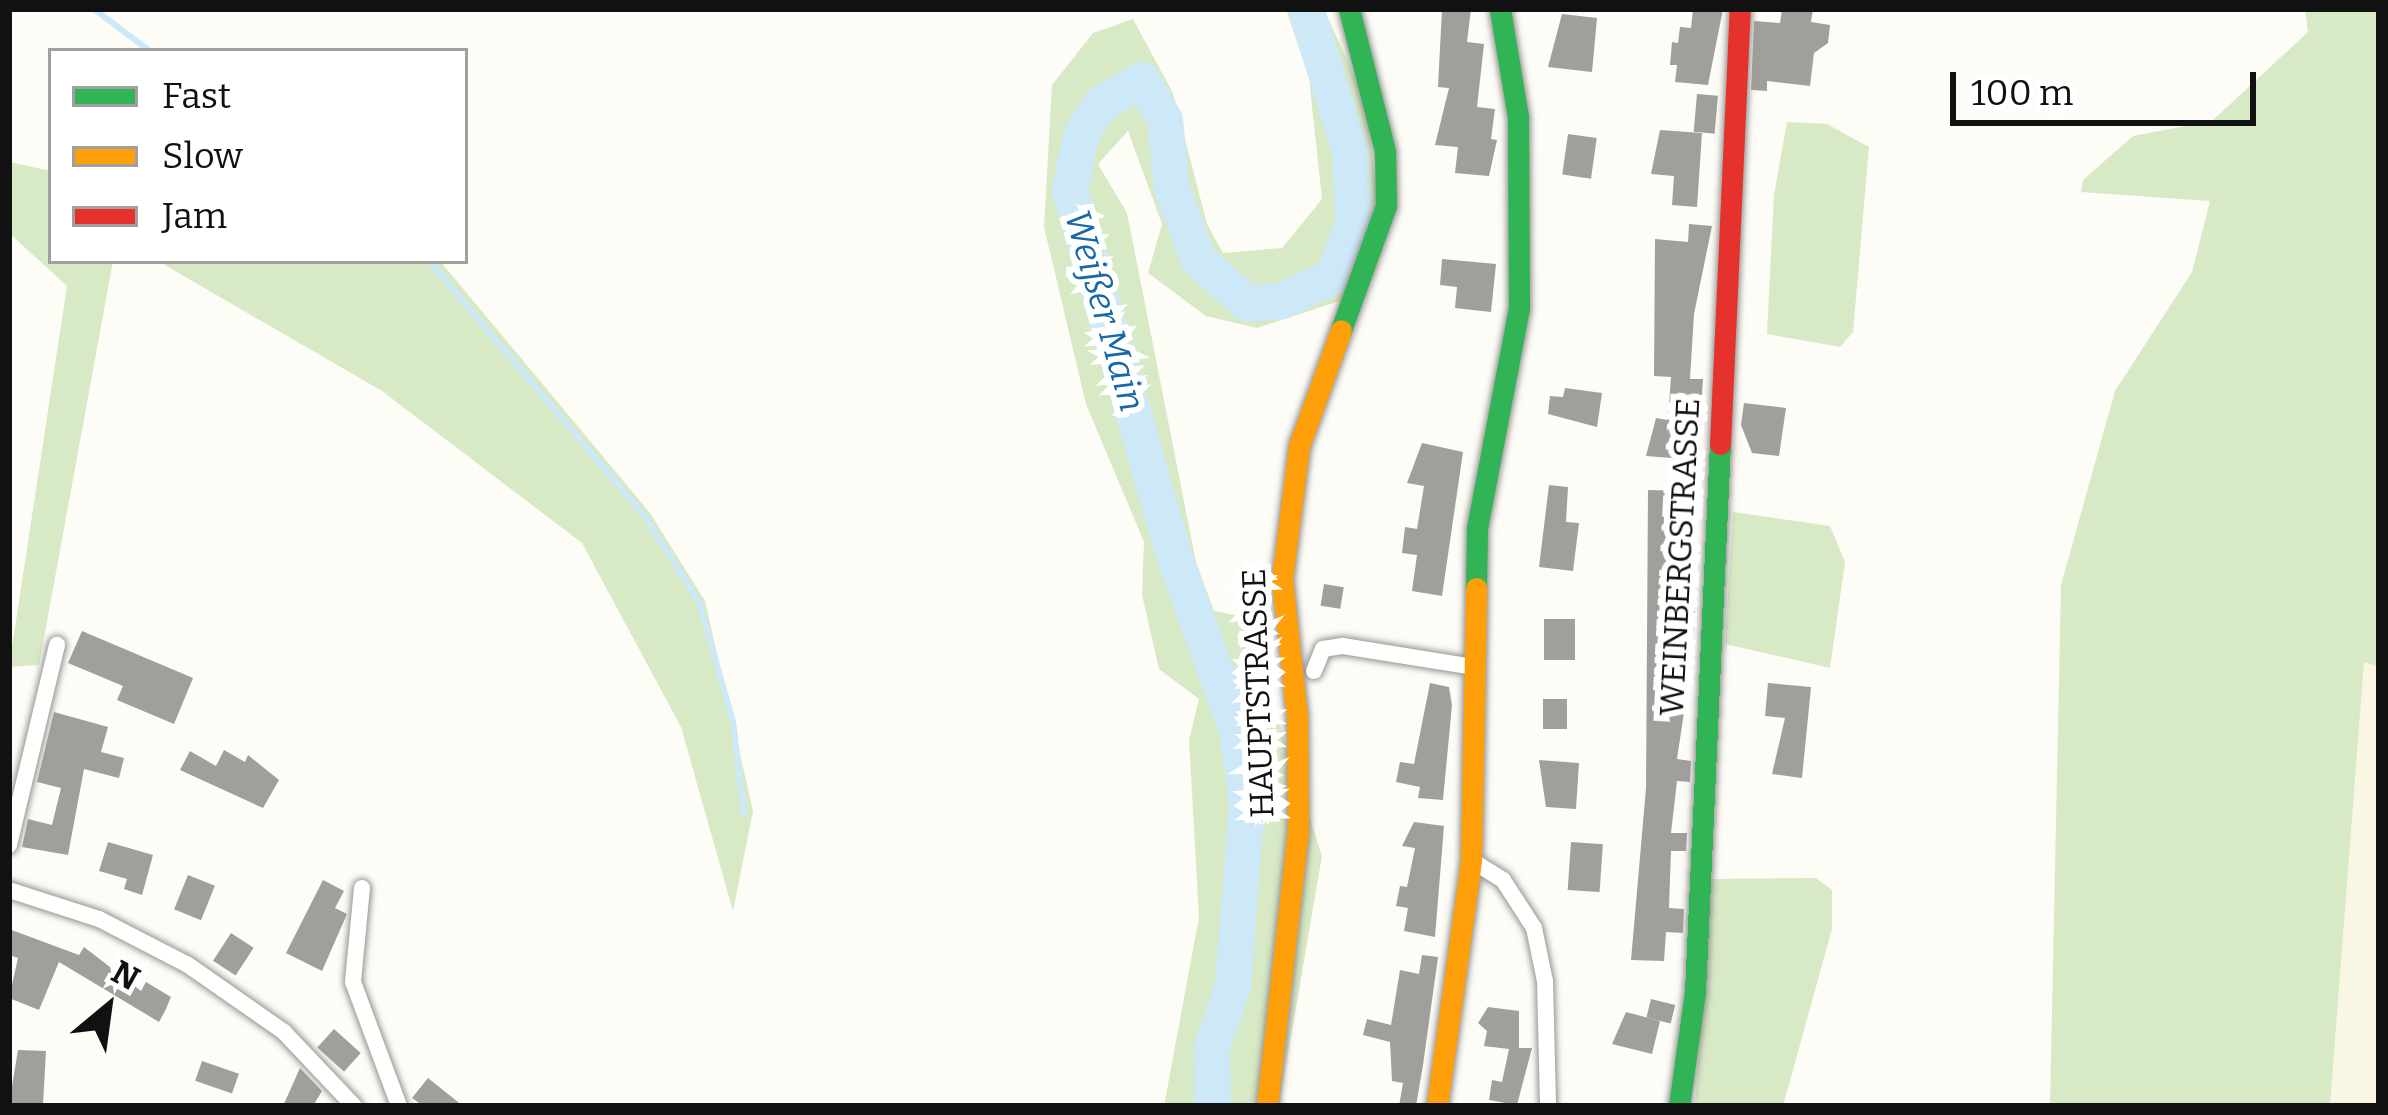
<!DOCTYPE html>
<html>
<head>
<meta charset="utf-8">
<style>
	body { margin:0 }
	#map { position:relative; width:2388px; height:1115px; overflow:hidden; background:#fdfcf7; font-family:Bitter,serif }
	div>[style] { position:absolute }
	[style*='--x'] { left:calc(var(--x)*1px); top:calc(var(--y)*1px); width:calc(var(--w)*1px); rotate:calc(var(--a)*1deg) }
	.farmland>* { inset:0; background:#f9f7e4 }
	.forest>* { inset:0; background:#d8eac5 }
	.stream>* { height:6px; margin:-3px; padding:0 3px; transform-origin:3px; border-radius:3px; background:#cde8f7 }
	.river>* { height:36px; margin:-18px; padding:0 18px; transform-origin:18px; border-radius:18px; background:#cde8f7 }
	.building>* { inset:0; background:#a19f9c; transform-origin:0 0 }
	.roads { filter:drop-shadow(0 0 3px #979795) drop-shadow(0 0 3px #979795) }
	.street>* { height:16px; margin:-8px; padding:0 8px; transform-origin:8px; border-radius:8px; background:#fffffe }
	.fast>* { height:21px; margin:-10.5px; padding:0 10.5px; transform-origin:10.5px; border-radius:10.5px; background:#30b455 }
	.slow>* { height:21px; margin:-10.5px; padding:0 10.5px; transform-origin:10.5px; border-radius:10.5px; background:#ff9f0a }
	.jam>* { height:21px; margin:-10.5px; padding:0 10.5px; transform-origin:10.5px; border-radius:10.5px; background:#e5322d }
	span { translate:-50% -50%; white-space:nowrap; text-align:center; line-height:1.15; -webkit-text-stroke:12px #fff; paint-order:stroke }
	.street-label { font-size:33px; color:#111 }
	.water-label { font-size:36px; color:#1768a6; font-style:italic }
	.frame { position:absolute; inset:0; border:12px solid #111; pointer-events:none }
	.legend { position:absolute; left:48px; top:48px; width:420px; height:216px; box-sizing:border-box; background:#fff; border:3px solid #a0a0a0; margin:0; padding:15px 21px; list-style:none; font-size:36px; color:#111 }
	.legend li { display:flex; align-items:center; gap:24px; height:60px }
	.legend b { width:60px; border:3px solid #a0a0a0 }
	.north { position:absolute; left:48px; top:947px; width:120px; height:120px; -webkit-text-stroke:9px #fff; paint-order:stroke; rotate:29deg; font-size:33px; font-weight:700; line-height:48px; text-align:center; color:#111 }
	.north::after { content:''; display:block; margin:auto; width:42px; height:54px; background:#111; clip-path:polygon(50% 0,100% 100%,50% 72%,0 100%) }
	.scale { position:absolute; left:1950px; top:72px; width:306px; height:54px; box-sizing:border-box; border:6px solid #111; border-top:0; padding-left:15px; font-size:36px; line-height:42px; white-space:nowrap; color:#111; -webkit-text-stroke:9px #fff; paint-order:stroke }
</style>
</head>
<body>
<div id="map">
	<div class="farmland">
		<div style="clip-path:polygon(2364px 661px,2379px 667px,2379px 1106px,2330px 1106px)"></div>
	</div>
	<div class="forest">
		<div style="clip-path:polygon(1286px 9px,1324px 9px,1366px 102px,1378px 211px,1367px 292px,1257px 328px,1206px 316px,1148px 273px,1162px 224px,1128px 131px,1098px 164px,1127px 213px,1196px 562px,1214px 611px,1245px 617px,1322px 856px,1279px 1106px,1164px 1106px,1199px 917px,1189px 740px,1199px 699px,1159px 669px,1142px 595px,1144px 542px,1086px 404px,1044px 227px,1052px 85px,1093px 33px,1133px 19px,1173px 93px,1207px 224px,1223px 253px,1282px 248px,1322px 199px,1309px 78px)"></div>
		<div style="clip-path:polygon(2305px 9px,2379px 9px,2379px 667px,2364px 662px,2330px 1106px,2050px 1106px,2061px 585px,2115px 391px,2192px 272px,2210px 201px,2081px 192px,2083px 180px,2133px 136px,2212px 121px,2308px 32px)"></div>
		<div style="clip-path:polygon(1787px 122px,1827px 124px,1869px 147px,1853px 332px,1840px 347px,1767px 334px,1774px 195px)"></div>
		<div style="clip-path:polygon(9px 162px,51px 171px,51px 261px,113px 261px,39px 665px,9px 667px,67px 286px,9px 233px)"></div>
		<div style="clip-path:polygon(158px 261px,440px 261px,650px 513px,705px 601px,753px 811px,733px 911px,681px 727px,582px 543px,382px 391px)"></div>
		<div style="clip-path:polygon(1733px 512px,1830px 526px,1845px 562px,1830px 668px,1725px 644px)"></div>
		<div style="clip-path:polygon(1816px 878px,1832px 890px,1832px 929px,1783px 1106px,1695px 1106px,1711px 879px)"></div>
	</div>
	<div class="stream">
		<div style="--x:94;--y:9;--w:70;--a:36.9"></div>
		<div style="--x:429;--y:261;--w:333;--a:49.8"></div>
		<div style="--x:644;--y:515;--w:103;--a:57.7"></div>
		<div style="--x:699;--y:602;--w:124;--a:74.1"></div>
		<div style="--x:733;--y:721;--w:93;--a:83.2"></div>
	</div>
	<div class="river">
		<div style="--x:1213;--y:1106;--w:59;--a:-91"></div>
		<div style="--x:1212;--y:1047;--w:65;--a:-71"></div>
		<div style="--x:1233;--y:986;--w:185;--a:-85.6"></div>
		<div style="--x:1247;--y:802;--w:72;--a:-98"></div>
		<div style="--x:1237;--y:731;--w:190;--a:-109.7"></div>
		<div style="--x:1173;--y:552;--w:376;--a:-105.9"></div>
		<div style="--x:1070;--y:190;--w:55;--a:-78.5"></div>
		<div style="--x:1081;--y:136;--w:38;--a:-58"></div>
		<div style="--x:1101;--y:104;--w:48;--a:-30.3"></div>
		<div style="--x:1142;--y:80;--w:46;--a:60.1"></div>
		<div style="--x:1165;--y:120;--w:69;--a:84.2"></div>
		<div style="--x:1172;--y:189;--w:75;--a:69.6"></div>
		<div style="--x:1198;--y:259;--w:67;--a:42"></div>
		<div style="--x:1248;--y:304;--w:34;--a:-5"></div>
		<div style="--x:1282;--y:301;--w:58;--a:-25.7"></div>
		<div style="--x:1334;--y:276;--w:56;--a:-70.3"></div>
		<div style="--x:1353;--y:223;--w:73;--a:-92.4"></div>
		<div style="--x:1350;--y:150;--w:148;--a:-107.3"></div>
	</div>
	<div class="building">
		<div style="clip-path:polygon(1442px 9px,1471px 9px,1467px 42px,1484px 44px,1477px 107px,1495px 109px,1491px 139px,1497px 140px,1489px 176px,1455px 173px,1458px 147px,1435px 145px,1449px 88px,1438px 87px)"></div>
		<div style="clip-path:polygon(1693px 9px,1723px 9px,1708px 85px,1675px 82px,1677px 65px,1670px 65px,1672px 42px,1678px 43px,1680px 27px,1691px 28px)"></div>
		<div style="clip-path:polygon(1782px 9px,1813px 9px,1811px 22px,1830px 25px,1828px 43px,1814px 53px,1810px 86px,1767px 81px,1767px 91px,1751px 90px,1754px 21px,1780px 23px)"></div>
		<div style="clip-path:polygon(1562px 14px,1597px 18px,1592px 72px,1548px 67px)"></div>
		<div style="left:1697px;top:94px;width:21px;height:38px;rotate:5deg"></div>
		<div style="clip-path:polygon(1660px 130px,1702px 133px,1697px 207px,1672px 205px,1674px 176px,1651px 174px)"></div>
		<div style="left:1568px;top:134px;width:29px;height:41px;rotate:8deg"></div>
		<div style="clip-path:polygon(1689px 224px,1712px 226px,1694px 314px,1690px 379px,1703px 379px,1700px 422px,1686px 421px,1684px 459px,1646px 456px,1656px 418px,1668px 420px,1671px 377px,1654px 376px,1655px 239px,1688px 242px)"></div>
		<div style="clip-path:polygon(1442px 259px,1496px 264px,1491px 312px,1455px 308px,1457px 287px,1440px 285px)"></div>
		<div style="clip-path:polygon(1565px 388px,1602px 393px,1597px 427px,1548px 414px,1550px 396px,1563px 397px)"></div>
		<div style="clip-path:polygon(1744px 403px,1786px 408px,1779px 456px,1752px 453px,1741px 425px)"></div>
		<div style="clip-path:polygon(1422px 443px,1463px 452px,1442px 596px,1412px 591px,1417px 555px,1402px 553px,1405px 527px,1417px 529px,1424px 486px,1407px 483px)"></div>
		<div style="clip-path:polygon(1549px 485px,1568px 487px,1566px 522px,1579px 523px,1573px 571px,1539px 567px)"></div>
		<div style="clip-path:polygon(1648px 490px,1691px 491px,1684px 610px,1695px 611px,1693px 634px,1679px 633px,1676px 678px,1689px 679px,1677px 759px,1691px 761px,1690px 782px,1677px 781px,1671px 833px,1687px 833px,1686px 851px,1671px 851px,1669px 908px,1684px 909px,1683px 933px,1666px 932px,1664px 961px,1631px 960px,1646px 788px)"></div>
		<div style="left:1324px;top:584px;width:20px;height:22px;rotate:9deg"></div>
		<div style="left:1544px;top:619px;width:31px;height:41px"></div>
		<div style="clip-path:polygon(82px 631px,193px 678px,174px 724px,117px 700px,123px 686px,68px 663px)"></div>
		<div style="clip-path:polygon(1430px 683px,1449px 687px,1452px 705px,1443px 800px,1418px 798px,1420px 787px,1396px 782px,1400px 762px,1414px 764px)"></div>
		<div style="clip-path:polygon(1768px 683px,1811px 687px,1802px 778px,1772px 774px,1785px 718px,1765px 716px)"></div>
		<div style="left:1543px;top:699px;width:24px;height:30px"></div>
		<div style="clip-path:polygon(54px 712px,108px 727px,101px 752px,124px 758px,119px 778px,84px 769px,68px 855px,22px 847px,28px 819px,52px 825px,61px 788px,37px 782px)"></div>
		<div style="clip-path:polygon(224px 750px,245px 762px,248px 755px,279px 780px,263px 808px,180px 770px,190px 751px,216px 766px)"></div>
		<div style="clip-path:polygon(1539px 760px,1579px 763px,1576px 809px,1546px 807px)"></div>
		<div style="clip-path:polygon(1414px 822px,1444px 826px,1435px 937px,1404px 931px,1408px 908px,1396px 906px,1400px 886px,1407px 887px,1415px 848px,1402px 846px)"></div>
		<div style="clip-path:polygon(108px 842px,153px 855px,142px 895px,124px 889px,127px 879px,99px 871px)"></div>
		<div style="left:1571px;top:842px;width:32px;height:48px;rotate:4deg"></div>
		<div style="left:188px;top:875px;width:29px;height:37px;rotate:22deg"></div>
		<div style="clip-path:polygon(323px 880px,344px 891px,335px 908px,347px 914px,322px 971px,286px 953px)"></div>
		<div style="clip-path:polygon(9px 929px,79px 955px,84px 947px,141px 991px,146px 982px,171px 997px,165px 1011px,159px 1022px,59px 962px,39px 1010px,9px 998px,18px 958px,9px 955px)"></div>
		<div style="left:231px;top:933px;width:27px;height:33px;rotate:33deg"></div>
		<div style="clip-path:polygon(1422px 955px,1438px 957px,1423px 1065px,1416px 1106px,1399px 1106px,1403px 1083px,1392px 1081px,1390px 1042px,1363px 1035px,1367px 1019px,1391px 1025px,1400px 970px,1419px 974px)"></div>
		<div style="left:1651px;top:999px;width:25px;height:19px;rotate:14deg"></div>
		<div style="clip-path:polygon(1488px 1007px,1519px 1011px,1519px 1048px,1532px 1048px,1517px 1105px,1489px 1100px,1492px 1080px,1502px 1082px,1509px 1049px,1484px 1046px,1487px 1031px,1478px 1023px)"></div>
		<div style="clip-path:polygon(1626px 1012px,1660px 1021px,1652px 1054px,1612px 1044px)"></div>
		<div style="left:334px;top:1029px;width:36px;height:25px;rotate:42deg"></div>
		<div style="clip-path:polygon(18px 1050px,46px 1051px,43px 1105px,9px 1104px)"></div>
		<div style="left:202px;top:1061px;width:39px;height:21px;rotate:19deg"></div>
		<div style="clip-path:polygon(300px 1068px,322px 1091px,313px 1106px,283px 1106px)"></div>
		<div style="clip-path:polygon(428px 1078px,463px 1106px,423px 1106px,412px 1098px)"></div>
	</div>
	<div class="roads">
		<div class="street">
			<div style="--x:1314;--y:671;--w:24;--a:-68"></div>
			<div style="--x:1323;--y:649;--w:20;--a:-9"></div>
			<div style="--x:1343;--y:646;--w:127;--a:9.1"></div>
			<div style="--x:9;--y:845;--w:206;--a:-76.5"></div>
			<div style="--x:1471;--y:860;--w:38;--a:32"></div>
			<div style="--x:1503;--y:880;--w:57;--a:57.1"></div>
			<div style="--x:1534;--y:928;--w:54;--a:78.3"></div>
			<div style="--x:1545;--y:981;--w:125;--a:88.6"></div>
			<div style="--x:362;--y:888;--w:94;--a:95.5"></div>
			<div style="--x:353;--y:982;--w:132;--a:69.6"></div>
			<div style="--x:9;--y:890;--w:95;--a:17.9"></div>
			<div style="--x:99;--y:919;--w:100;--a:27.3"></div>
			<div style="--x:188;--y:965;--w:117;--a:34.9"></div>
			<div style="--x:284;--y:1032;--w:102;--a:46.6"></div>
		</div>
		<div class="fast">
			<div style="--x:1341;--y:330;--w:132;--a:-70.1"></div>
			<div style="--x:1386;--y:206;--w:55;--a:-91"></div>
			<div style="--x:1385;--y:151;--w:146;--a:-104.2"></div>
			<div style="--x:1476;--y:588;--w:60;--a:-89"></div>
			<div style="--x:1477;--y:528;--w:224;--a:-79.2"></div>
			<div style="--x:1519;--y:308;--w:191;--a:-90.3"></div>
			<div style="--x:1518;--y:117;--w:109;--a:-99.5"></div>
			<div style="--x:1679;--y:1106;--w:115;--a:-82"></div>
			<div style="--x:1695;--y:992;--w:549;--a:-87.39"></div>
		</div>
		<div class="slow">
			<div style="--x:1267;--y:1106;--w:277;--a:-83.6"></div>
			<div style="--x:1298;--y:831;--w:114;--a:-90.5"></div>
			<div style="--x:1297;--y:717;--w:139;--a:-96.2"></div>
			<div style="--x:1282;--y:579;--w:134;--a:-82.7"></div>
			<div style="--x:1299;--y:446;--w:123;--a:-70.1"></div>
			<div style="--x:1437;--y:1106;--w:248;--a:-82.1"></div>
			<div style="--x:1471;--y:860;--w:272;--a:-88.9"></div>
		</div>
		<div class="jam">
			<div style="--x:1720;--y:444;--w:435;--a:-87.4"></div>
		</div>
	</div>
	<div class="street-label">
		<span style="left:1681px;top:557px;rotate:-87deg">WEINBERGSTRASSE</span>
		<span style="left:1259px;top:693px;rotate:-92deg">HAUPTSTRASSE</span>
	</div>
	<div class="water-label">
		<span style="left:1104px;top:311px;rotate:74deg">Weißer Main</span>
	</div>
	<div class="frame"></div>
	<ul class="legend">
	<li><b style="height:15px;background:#30b455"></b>Fast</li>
	<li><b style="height:15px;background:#ff9f0a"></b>Slow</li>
	<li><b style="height:15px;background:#e5322d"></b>Jam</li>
	</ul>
	<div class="north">N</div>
	<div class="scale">100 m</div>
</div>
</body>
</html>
